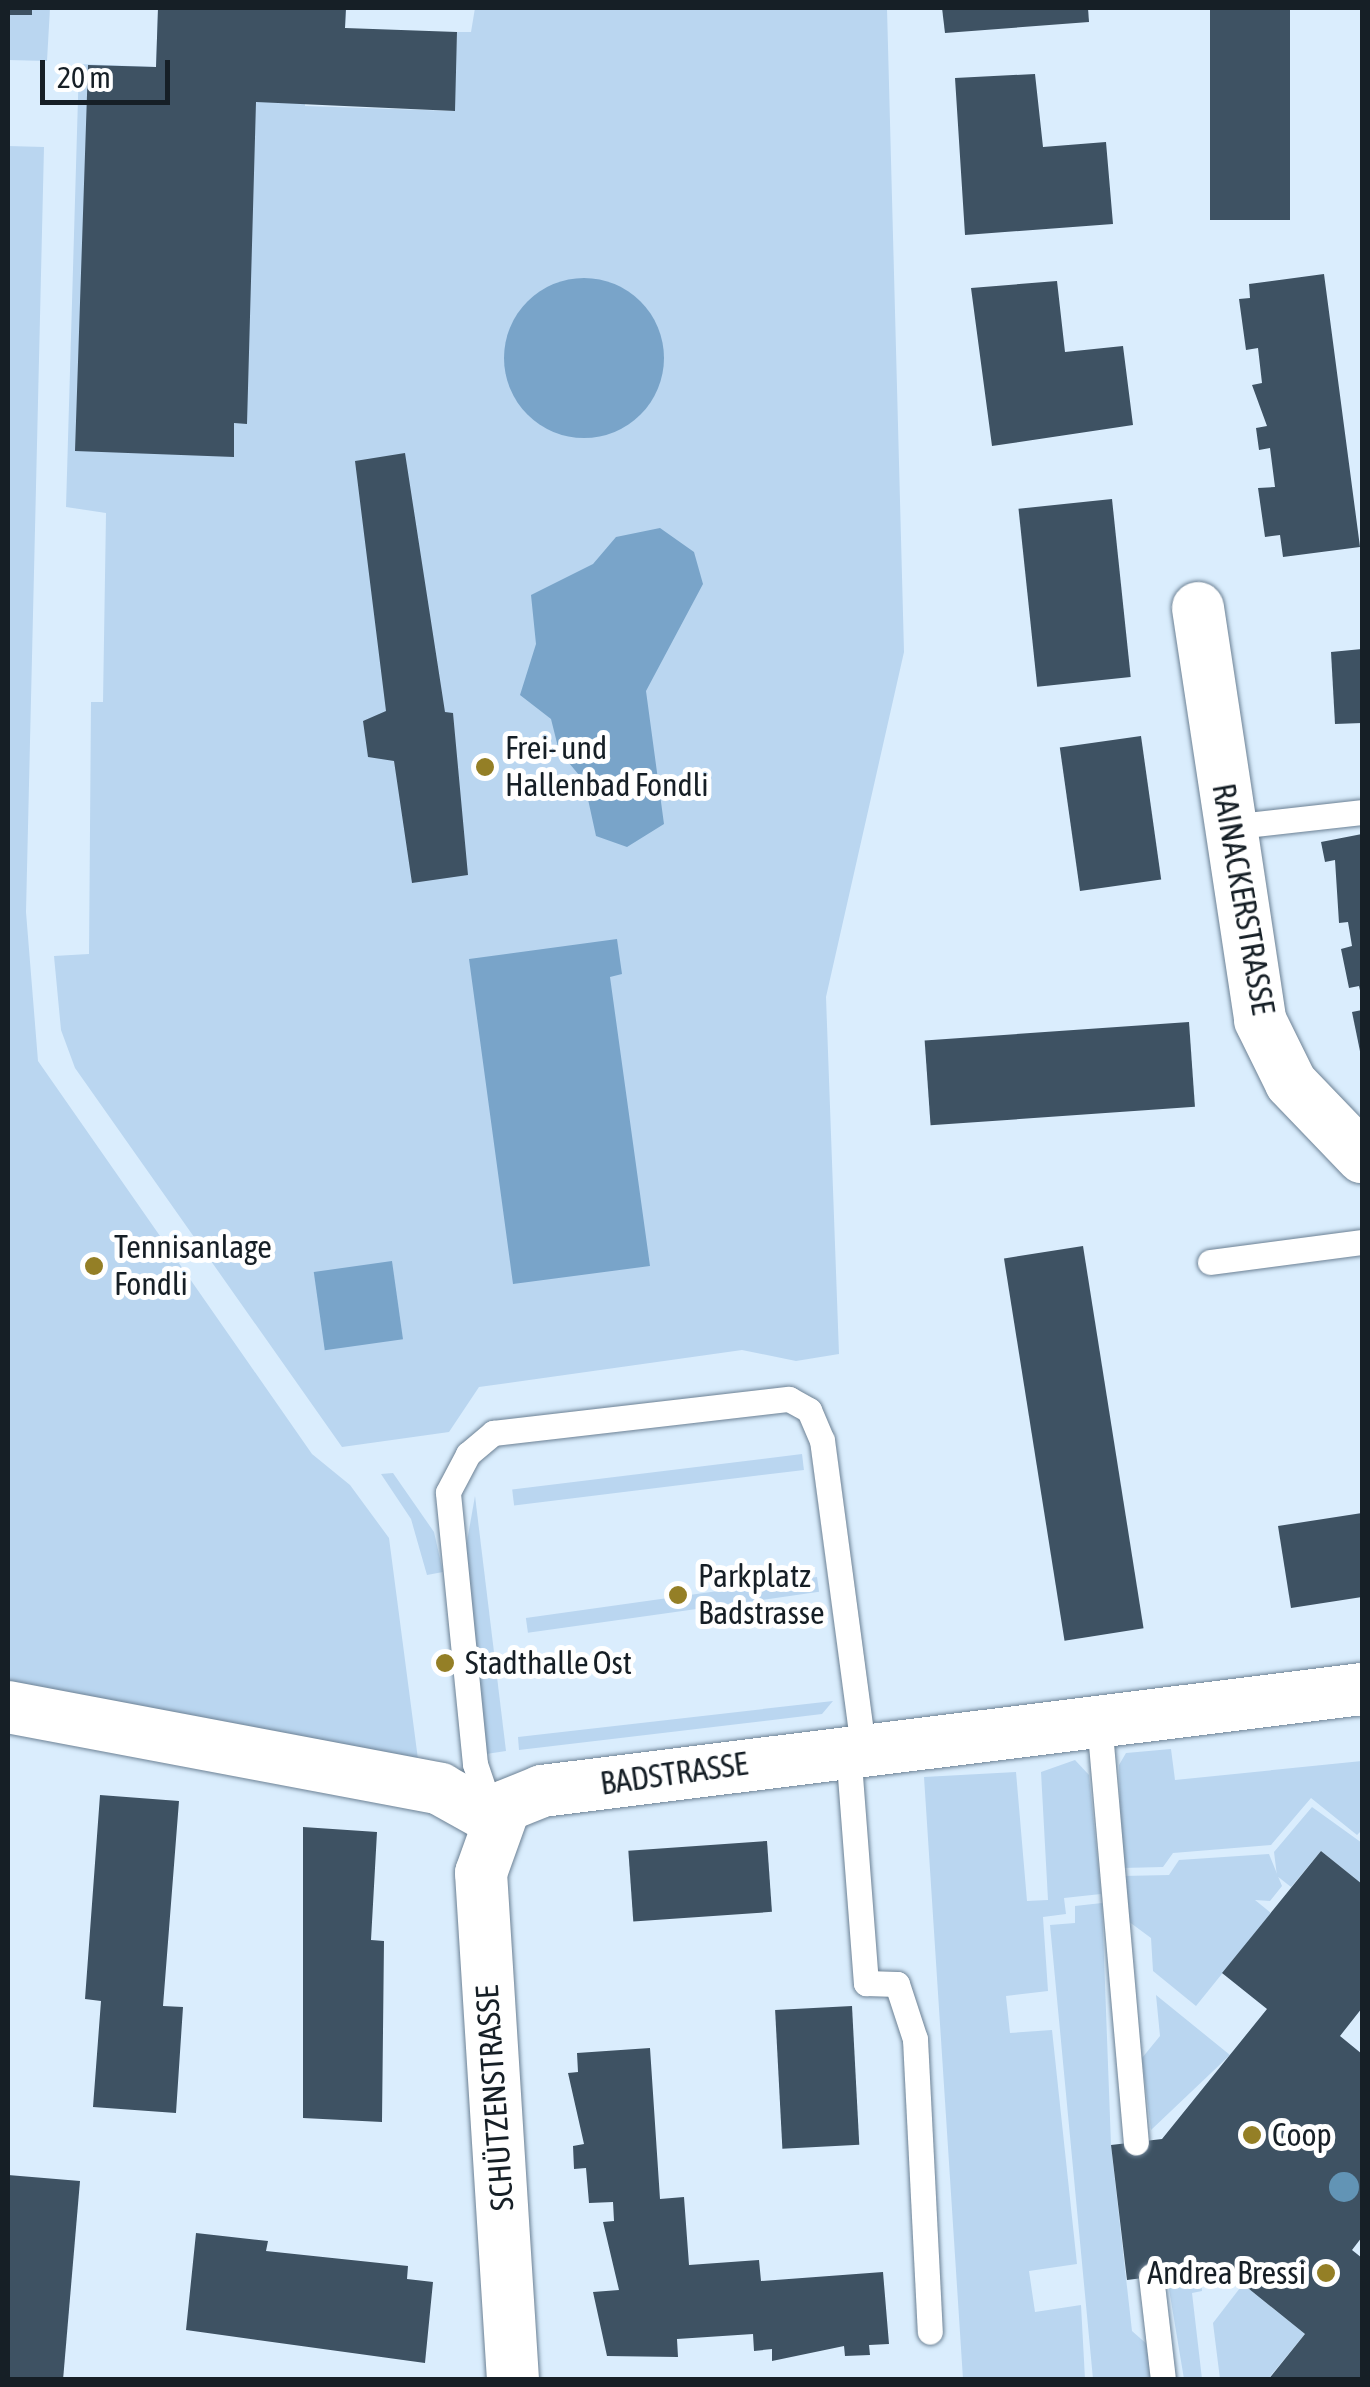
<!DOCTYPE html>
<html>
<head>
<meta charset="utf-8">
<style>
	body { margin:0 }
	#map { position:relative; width:1370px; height:2387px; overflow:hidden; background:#daedfd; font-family:"Asap Condensed",sans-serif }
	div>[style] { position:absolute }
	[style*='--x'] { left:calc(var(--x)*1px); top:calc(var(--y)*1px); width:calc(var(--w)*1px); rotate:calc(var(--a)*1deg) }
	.green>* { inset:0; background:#bad6f0; transform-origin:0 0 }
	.water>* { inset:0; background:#79a4c9; transform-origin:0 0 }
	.round { border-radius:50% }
	.building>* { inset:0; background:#3e5263; transform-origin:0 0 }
	.roads { filter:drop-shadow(0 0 2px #6c8194) drop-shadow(0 0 2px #6c8194) }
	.lane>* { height:25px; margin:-12.5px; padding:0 12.5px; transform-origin:12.5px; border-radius:12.5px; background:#fff }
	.street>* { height:52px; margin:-26px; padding:0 26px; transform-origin:26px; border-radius:26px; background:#fff }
	.trees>* { width:30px; height:30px; margin:-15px; border-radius:50%; background:#6294b5 }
	.dots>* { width:28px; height:28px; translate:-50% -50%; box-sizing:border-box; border:5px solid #fff; border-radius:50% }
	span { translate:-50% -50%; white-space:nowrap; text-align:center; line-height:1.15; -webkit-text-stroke:10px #fff; paint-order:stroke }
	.poi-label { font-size:32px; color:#161f26 }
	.left { translate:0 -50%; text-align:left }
	.right { translate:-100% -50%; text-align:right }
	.street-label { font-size:32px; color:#161f26 }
	.frame { position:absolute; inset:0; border:10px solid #161f26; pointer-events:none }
	.scale { position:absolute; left:40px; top:60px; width:130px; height:45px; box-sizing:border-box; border:5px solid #161f26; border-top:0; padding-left:12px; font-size:30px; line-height:35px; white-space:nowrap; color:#161f26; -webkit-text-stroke:8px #fff; paint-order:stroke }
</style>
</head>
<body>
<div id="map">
	<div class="green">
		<div style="clip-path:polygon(32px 8px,50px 8px,47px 61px,8px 60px,8px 15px,31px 15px)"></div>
		<div style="clip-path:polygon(158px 8px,346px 8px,345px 28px,307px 27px,305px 106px,453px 111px,457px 32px,471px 32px,475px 8px,887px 8px,904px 652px,826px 997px,839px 1354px,796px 1361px,742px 1350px,479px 1387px,449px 1432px,342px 1447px,75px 1068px,61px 1030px,54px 956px,89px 954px,91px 702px,103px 702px,106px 513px,66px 507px,79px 64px,156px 67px)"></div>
		<div style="clip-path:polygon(8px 146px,44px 147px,26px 912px,38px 1061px,312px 1454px,350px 1485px,389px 1538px,419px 1767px,8px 1690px)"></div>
		<div style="left:802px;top:1454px;width:16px;height:292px;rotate:83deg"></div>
		<div style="clip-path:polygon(393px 1473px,434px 1532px,443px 1572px,427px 1575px,411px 1519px,381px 1474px)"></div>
		<div style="clip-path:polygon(475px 1496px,506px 1751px,486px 1754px,466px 1547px)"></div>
		<div style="left:817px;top:1577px;width:15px;height:294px;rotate:82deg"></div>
		<div style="clip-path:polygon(833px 1701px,822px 1714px,519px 1750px,518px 1737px)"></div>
		<div style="clip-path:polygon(1171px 1749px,1175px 1780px,1362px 1761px,1362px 1830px,1357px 1835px,1311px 1798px,1271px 1845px,1173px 1853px,1163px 1867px,1122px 1868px,1119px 1765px,1126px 1753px)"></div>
		<div style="clip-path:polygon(1075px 1760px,1089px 1775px,1101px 1894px,1064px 1898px,1066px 1914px,1043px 1917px,1048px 1991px,1006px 1996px,1010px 2033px,1052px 2030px,1077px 2264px,1029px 2271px,1035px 2312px,1081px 2305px,1085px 2379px,963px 2379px,924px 1777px,1016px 1772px,1027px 1901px,1048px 1900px,1041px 1772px)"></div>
		<div style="clip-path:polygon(1312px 1807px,1362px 1843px,1362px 1884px,1321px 1851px,1291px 1887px,1277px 1876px,1274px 1852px)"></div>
		<div style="clip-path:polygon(1269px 1854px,1282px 1886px,1270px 1901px,1255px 1900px,1271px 1913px,1196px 2006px,1153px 1971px,1151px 1938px,1128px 1921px,1123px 1876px,1169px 1875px,1179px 1860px)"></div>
		<div style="clip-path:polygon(1102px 1903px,1111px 2145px,1132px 2331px,1149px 2346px,1153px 2379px,1093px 2379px,1050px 1925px,1075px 1923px,1075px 1906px)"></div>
		<div style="clip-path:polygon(1156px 1995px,1230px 2055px,1151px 2130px,1142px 2058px,1160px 2036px)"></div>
		<div style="clip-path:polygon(1201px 2280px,1202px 2291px,1192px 2293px,1202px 2379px,1184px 2379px,1168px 2283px)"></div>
		<div style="clip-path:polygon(1243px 2284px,1305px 2334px,1268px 2379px,1220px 2379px,1213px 2323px)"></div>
	</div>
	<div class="water">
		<div class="round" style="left:504px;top:278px;width:160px;height:160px"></div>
		<div style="clip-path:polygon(660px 528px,694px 552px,703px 584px,646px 691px,664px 824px,627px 847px,596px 836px,584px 781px,559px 751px,551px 719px,520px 695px,536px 644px,531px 595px,593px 564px,616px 537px)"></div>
		<div style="clip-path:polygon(617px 939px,622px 974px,610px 977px,650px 1266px,513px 1284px,469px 959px)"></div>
		<div style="left:392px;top:1261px;width:79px;height:79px;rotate:82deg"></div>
	</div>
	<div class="building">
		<div style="left:8px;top:8px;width:24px;height:7px"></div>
		<div style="clip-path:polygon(158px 8px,346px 8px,345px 28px,457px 32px,455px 111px,256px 102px,247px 424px,234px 423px,234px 457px,75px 451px,88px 65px,156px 67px)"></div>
		<div style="clip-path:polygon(942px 8px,1088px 8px,1089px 22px,945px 33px)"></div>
		<div style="left:1210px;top:8px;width:80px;height:212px"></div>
		<div style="clip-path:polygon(1035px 74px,1043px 147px,1106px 142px,1113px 224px,965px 235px,955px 78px)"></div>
		<div style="clip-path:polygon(1324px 274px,1360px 547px,1283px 557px,1280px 535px,1265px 537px,1258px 488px,1275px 487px,1270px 448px,1259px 450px,1256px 428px,1267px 426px,1252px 385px,1262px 383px,1258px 348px,1246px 350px,1239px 299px,1250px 298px,1249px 284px)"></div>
		<div style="clip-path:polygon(1057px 281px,1065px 352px,1123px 346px,1133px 425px,992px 446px,971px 288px)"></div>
		<div style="clip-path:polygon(405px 453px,445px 712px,453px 713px,468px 875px,412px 883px,394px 761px,368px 757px,363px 721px,386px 711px,355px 461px)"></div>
		<div style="left:1112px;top:499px;width:179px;height:94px;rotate:84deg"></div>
		<div style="clip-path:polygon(1362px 649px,1362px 723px,1335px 724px,1331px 652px)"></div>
		<div style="left:1141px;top:736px;width:145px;height:82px;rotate:82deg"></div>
		<div style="clip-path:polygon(1362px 834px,1362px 995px,1361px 995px,1359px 986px,1349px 988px,1341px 949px,1352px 946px,1348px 922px,1339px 923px,1335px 860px,1325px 862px,1321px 842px)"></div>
		<div style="clip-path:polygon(1362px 1010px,1362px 1055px,1361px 1056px,1352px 1012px)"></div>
		<div style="left:1189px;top:1022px;width:85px;height:265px;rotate:86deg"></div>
		<div style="left:1083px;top:1246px;width:387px;height:80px;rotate:81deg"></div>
		<div style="clip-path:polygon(1362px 1513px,1362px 1597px,1291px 1608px,1278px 1526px)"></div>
		<div style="clip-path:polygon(100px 1795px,179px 1801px,163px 2006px,183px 2007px,176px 2113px,93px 2107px,101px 2001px,85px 1999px)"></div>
		<div style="clip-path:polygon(303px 1827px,377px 1832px,371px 1940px,384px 1941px,382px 2122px,303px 2118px)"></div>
		<div style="left:767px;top:1841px;width:71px;height:139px;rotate:86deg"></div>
		<div style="clip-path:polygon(1321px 1851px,1362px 1884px,1362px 2008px,1340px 2036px,1362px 2054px,1362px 2237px,1352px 2250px,1362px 2258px,1362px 2380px,1268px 2380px,1305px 2334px,1223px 2268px,1127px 2280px,1111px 2145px,1162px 2139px,1267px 2009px,1222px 1973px)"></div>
		<div style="left:852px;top:2006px;width:139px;height:77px;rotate:87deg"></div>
		<div style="clip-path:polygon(650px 2048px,660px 2199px,684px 2197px,689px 2265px,759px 2260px,761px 2281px,883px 2272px,889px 2344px,869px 2345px,870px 2355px,845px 2356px,844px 2346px,772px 2361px,772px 2349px,754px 2351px,753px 2334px,677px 2339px,678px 2357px,607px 2356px,593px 2292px,619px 2290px,603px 2222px,614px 2221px,613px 2202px,589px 2203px,586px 2168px,574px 2169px,573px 2146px,584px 2144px,568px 2073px,578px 2072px,577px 2053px)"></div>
		<div style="clip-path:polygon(8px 2175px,80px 2181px,63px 2380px,8px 2380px)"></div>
		<div style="clip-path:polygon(196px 2233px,268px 2241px,266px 2251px,408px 2266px,407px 2279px,433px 2282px,425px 2363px,186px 2330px)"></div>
	</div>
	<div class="roads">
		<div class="lane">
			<div style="--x:1229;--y:827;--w:134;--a:-6.4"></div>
			<div style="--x:1210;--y:1262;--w:153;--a:-7.5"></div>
			<div style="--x:1099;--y:1721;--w:423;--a:85"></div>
			<div style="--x:848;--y:1750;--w:234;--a:85.6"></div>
			<div style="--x:866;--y:1983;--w:31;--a:2"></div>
			<div style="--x:897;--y:1984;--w:58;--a:71.9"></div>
			<div style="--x:915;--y:2039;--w:293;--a:87.1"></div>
			<div style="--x:492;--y:1814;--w:53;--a:-108.8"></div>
			<div style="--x:475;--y:1764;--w:273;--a:-95.7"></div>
			<div style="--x:448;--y:1492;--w:43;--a:-62.2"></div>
			<div style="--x:468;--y:1454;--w:33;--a:-40"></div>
			<div style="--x:493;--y:1433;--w:298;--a:-6.6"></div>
			<div style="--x:789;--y:1399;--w:23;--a:29"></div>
			<div style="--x:809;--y:1410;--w:33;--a:67"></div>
			<div style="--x:822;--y:1440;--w:311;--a:82.4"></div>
			<div style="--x:1151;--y:2276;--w:105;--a:83.4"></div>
		</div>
		<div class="street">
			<div style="--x:1198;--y:608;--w:417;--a:81.4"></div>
			<div style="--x:1260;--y:1020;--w:70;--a:63.8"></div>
			<div style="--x:1291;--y:1083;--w:103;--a:46.2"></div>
			<div style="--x:8;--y:1707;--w:440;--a:10.7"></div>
			<div style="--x:440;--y:1789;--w:62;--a:29.1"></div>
			<div style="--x:513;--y:2380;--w:508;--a:-93.61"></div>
			<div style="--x:481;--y:1873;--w:71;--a:-70.3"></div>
			<div style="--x:505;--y:1806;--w:40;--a:-22"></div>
			<div style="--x:542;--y:1791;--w:826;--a:-7.09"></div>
		</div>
	</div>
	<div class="trees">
		<div style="left:1344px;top:2187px"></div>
	</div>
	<div class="dots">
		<div style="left:485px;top:767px;background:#947f26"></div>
		<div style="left:94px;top:1266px;background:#947f26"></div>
		<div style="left:678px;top:1595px;background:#947f26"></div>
		<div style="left:445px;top:1663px;background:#947f26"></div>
		<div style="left:1252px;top:2135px;background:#947f26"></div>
		<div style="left:1326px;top:2273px;background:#947f26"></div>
	</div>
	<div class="poi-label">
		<span class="left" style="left:505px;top:767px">Frei- und<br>Hallenbad Fondli</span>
		<span class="left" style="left:114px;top:1266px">Tennisanlage<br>Fondli</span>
		<span class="left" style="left:698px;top:1595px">Parkplatz<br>Badstrasse</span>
		<span class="left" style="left:465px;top:1663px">Stadthalle Ost</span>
		<span class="left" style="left:1272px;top:2135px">Coop</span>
		<span class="right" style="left:1306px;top:2273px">Andrea Bressi</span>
	</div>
	<div class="street-label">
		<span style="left:1243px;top:899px;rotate:80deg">RAINACKERSTRASSE</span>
		<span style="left:674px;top:1774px;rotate:-8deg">BADSTRASSE</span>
		<span style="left:495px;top:2098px;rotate:-94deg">SCHÜTZENSTRASSE</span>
	</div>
	<div class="frame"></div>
	<div class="scale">20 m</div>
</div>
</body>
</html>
